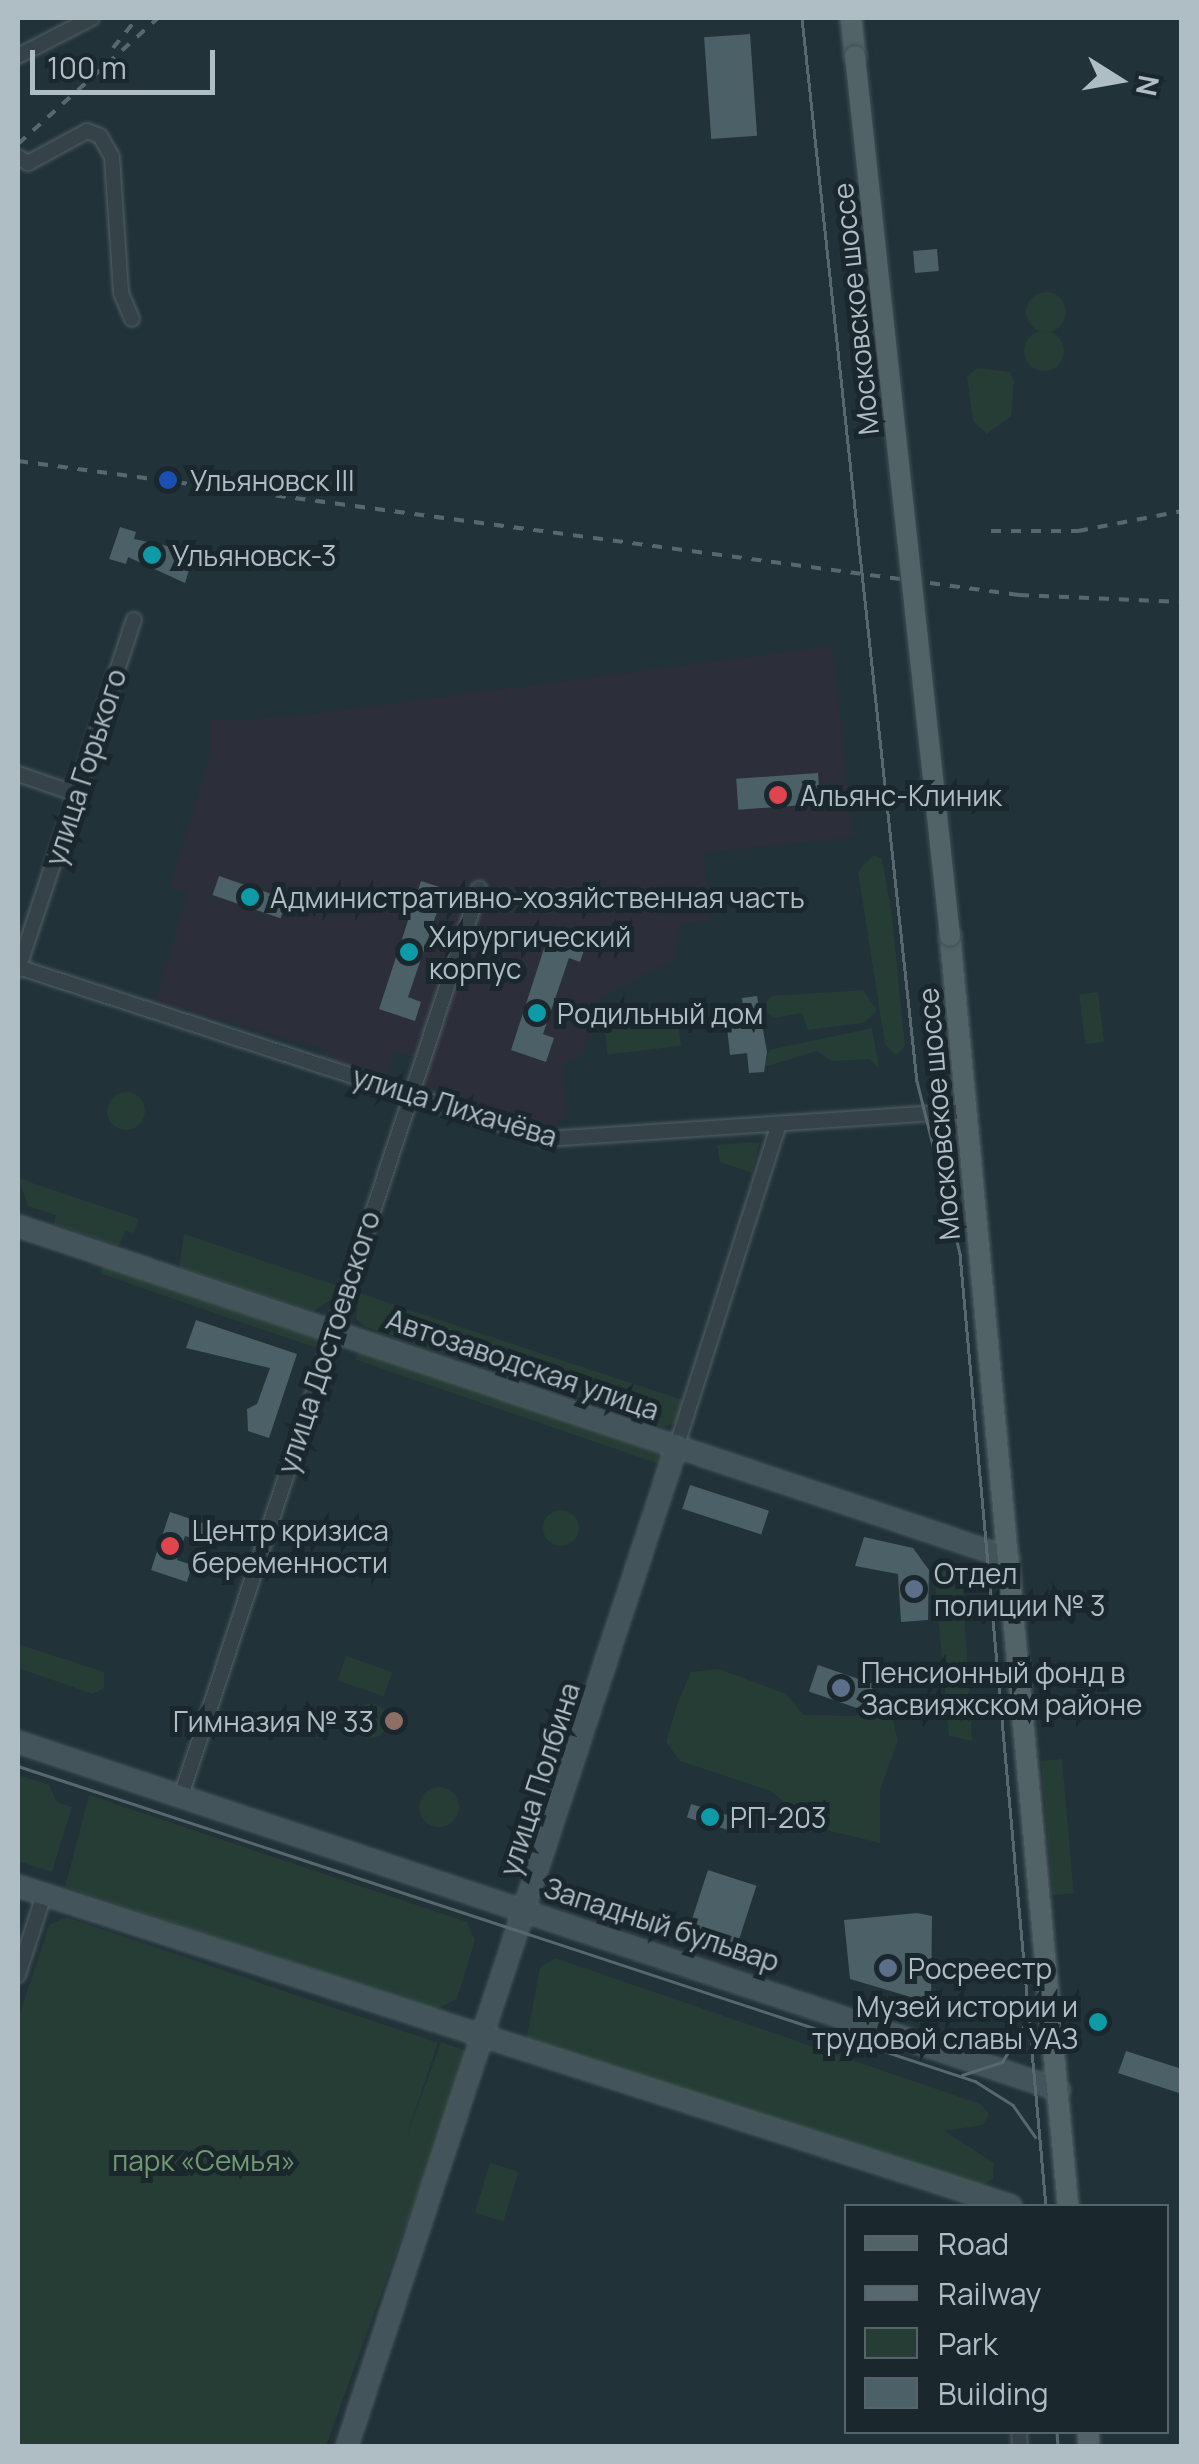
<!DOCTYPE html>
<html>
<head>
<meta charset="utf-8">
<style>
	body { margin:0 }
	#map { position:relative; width:1199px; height:2464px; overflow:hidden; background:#213238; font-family:Manrope,sans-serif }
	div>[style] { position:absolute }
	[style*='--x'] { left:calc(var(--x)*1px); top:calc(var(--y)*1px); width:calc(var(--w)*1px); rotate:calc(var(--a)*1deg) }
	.medical>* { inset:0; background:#2c2f3a }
	.green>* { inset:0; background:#263d36; transform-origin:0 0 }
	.round { border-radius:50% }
	.building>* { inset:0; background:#4c6067; transform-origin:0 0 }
	.roads { filter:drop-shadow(0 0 2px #526166) drop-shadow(0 0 2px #526166) }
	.street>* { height:14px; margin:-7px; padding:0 7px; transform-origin:7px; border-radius:7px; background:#354348 }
	.secondary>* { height:20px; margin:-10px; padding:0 10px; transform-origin:10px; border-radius:10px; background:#43545b }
	.primary>* { height:20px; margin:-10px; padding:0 10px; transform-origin:10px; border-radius:10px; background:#526368 }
	.tram>* { height:2.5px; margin:-1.25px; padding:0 1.25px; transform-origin:1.25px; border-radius:1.25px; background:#57696f }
	.rail>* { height:4px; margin-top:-2px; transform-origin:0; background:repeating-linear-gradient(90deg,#57696f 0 10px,transparent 0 20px) }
	.bridges { filter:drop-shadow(0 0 2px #414f55) drop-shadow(0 0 2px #414f55) }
	.primary-bridge>* { height:20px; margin:-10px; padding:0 10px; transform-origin:10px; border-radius:10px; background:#526368 }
	.dots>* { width:28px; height:28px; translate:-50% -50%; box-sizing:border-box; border:5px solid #1a282d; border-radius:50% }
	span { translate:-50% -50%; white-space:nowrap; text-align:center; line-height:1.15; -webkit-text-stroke:10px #1a282d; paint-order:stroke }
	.street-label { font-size:28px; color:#afbec5 }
	.poi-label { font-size:28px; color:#afbec5 }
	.left { translate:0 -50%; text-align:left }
	.right { translate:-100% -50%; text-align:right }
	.park-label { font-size:28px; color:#729a6f }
	.frame { position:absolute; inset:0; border:20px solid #afbec5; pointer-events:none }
	.legend { position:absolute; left:844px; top:2204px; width:325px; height:230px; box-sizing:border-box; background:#1a282d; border:2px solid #56646a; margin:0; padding:12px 18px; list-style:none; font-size:30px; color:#afbec5 }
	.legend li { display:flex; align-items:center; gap:20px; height:50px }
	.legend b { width:50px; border:2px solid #56646a }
	.north { position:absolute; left:1069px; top:30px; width:100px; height:100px; -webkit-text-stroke:8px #1a282d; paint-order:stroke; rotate:101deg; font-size:28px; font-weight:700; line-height:40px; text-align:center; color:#afbec5 }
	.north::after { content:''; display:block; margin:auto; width:35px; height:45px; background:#afbec5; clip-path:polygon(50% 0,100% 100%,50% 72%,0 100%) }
	.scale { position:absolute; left:30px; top:50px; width:185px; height:45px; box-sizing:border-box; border:5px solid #afbec5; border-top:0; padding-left:12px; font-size:30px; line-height:35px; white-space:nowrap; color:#afbec5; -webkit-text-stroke:8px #1a282d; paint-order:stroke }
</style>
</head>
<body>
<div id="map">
	<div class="medical">
		<div style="clip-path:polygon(832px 646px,853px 837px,704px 853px,710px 921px,680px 924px,674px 960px,601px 997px,582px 1056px,563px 1064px,566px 1117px,551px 1130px,420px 1087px,422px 1059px,394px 1052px,386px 1078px,325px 1058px,323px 1049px,155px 1001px,188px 893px,170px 887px,210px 756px,209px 720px,288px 717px)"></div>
	</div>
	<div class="green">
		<div class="round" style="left:1026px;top:292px;width:40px;height:40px"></div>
		<div class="round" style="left:1024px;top:331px;width:40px;height:40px"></div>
		<div style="clip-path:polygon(977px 368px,1010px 372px,1014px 381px,1011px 416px,987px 434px,973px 421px,967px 377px)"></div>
		<div style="clip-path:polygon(873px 855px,882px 858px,892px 916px,905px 1046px,896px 1055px,885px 1044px,858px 872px)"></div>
		<div style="clip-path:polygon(863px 990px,877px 1010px,863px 1023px,808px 1030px,802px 1013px,774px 1018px,762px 1009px,771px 996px)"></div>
		<div style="left:1098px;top:992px;width:50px;height:19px;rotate:83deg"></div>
		<div style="left:678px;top:1021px;width:25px;height:74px;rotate:83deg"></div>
		<div style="clip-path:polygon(872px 1028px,879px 1068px,870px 1059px,832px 1061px,817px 1051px,764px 1067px,769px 1050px)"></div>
		<div class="round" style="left:107px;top:1092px;width:38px;height:38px"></div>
		<div style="clip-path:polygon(760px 1142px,752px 1173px,720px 1162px,717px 1145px)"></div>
		<div style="clip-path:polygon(18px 1178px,139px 1219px,134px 1233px,125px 1231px,119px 1246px,54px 1224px,56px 1215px,28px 1206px)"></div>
		<div style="clip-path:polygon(184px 1234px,338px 1286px,334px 1298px,313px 1311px,179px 1267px)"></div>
		<div style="left:103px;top:1265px;width:229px;height:9px;rotate:19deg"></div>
		<div style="clip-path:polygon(359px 1293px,688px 1402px,681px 1422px,662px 1427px,364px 1326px,356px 1319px)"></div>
		<div style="left:359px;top:1349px;width:326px;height:11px;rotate:19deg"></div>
		<div class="round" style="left:543px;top:1510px;width:36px;height:36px"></div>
		<div style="clip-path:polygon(955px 1565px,962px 1574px,972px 1741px,949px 1736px,934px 1570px)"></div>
		<div style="clip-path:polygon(18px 1644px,104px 1672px,104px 1688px,93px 1694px,18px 1668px)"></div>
		<div style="left:346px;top:1656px;width:49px;height:26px;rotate:19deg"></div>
		<div style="clip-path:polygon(719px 1669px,786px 1694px,804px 1715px,855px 1716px,887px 1695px,898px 1741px,880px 1790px,880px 1843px,793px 1822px,790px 1807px,771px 1791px,680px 1761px,666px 1742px,678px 1702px,691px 1672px)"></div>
		<div class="round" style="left:354px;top:1704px;width:34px;height:34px"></div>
		<div style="left:1062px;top:1759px;width:135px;height:21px;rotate:85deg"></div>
		<div style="clip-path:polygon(18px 1775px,49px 1785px,57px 1802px,72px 1807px,52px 1872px,18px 1861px)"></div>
		<div class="round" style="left:419px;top:1787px;width:40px;height:40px"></div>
		<div style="clip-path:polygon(89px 1795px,467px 1922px,475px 1940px,457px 1999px,435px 2010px,65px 1887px)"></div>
		<div style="clip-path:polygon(66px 1917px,438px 2043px,303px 2446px,18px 2446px,18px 2019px,49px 1925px)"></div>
		<div style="clip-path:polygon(555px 1958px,980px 2104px,989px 2114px,983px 2125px,945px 2131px,994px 2163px,993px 2179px,975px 2189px,526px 2041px,540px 1967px)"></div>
		<div style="left:441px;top:2042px;width:30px;height:426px;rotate:20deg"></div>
		<div style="left:490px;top:2163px;width:30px;height:52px;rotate:17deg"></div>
	</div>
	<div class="building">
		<div style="left:750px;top:34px;width:102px;height:46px;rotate:86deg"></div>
		<div style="left:937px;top:249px;width:22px;height:24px;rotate:85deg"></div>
		<div style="clip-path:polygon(120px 527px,136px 532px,134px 539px,195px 552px,185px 583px,128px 557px,126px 564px,109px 559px)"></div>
		<div style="left:818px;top:773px;width:31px;height:82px;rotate:86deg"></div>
		<div style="left:219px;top:876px;width:72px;height:20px;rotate:19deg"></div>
		<div style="clip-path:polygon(421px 881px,458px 893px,451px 913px,438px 909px,408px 997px,421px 1002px,415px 1021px,379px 1009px)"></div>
		<div style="clip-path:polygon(551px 927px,588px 939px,580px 962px,569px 958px,543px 1034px,554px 1038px,546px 1062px,511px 1050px)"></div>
		<div style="clip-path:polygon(757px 996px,767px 1052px,764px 1072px,749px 1073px,747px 1053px,730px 1055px,726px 1018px,744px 1016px,742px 998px)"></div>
		<div style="clip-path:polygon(196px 1320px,297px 1354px,269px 1438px,248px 1431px,247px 1409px,257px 1404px,270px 1368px,186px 1348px)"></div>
		<div style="left:690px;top:1485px;width:83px;height:25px;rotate:18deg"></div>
		<div style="clip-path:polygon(170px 1512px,206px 1524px,201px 1541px,185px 1536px,177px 1560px,192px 1565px,187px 1582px,151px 1570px)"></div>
		<div style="clip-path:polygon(864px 1537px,913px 1548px,929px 1570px,928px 1620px,901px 1622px,898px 1574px,855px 1566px)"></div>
		<div style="left:818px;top:1665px;width:59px;height:28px;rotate:19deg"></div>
		<div style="left:691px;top:1804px;width:44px;height:14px;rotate:17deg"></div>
		<div style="left:708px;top:1870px;width:51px;height:61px;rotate:18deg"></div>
		<div style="clip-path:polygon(917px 1913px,932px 1916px,931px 2003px,850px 1979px,844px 1920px)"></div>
		<div style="clip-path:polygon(1126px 2051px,1182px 2069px,1182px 2094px,1118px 2073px)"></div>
	</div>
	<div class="roads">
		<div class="street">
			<div style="--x:18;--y:56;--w:83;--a:-27.2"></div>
			<div style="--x:18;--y:157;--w:12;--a:31"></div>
			<div style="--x:28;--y:163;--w:67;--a:-28.5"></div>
			<div style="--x:87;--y:131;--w:14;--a:21"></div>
			<div style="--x:100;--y:136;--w:24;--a:60"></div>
			<div style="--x:112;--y:157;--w:136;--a:86.2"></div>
			<div style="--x:121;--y:293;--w:28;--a:67"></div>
			<div style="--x:18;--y:774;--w:61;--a:19"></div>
			<div style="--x:18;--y:967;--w:555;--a:18.04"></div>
			<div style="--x:546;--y:1139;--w:422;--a:-3.8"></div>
			<div style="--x:18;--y:970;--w:369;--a:-71.7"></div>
			<div style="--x:677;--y:1445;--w:335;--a:-72.4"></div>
			<div style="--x:181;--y:1796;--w:955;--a:-71.81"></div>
			<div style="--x:18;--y:1975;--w:84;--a:-72"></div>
			<div style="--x:1019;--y:2432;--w:14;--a:86"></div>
		</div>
		<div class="secondary">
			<div style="--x:18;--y:1226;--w:1045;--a:18.52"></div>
			<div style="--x:18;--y:1742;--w:1098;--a:18.48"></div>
			<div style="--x:18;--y:1886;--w:1043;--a:17.86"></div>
			<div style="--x:347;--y:2446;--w:1054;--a:-71.75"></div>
		</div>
		<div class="primary">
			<div style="--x:851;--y:18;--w:38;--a:84"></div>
			<div style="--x:950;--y:936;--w:1275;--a:84.69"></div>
			<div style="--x:1088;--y:2432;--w:14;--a:86"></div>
		</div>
	</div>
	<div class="tram">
		<div style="--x:802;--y:18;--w:1069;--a:83.83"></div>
		<div style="--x:917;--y:1081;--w:178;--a:76"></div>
		<div style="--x:960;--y:1254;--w:956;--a:84.84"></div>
		<div style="--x:18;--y:1766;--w:1008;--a:18.22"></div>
		<div style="--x:975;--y:2081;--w:45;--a:32.3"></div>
		<div style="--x:1013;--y:2105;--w:39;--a:55"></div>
		<div style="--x:962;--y:2075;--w:42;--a:-18"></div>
		<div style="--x:1002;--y:2062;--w:47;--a:-59"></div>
		<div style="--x:1057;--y:2432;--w:14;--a:86"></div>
	</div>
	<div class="rail">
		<div style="--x:113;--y:48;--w:38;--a:-51"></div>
		<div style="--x:18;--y:144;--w:188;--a:-42"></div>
		<div style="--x:18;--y:461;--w:1010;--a:7.62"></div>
		<div style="--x:1019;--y:595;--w:163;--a:2.5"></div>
		<div style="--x:991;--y:531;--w:87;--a:0"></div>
		<div style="--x:1078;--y:531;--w:106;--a:-10.9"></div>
	</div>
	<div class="bridges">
		<div class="primary-bridge">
			<div style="--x:855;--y:56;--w:885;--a:83.84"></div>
		</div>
	</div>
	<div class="dots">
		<div style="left:168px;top:480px;background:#1a4fb4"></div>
		<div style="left:152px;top:555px;background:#0f9aa8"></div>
		<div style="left:778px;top:795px;background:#e0444e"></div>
		<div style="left:250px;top:897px;background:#0f9aa8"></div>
		<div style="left:409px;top:952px;background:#0f9aa8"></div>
		<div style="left:537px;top:1013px;background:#0f9aa8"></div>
		<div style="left:170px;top:1546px;background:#e0444e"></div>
		<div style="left:914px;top:1589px;background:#5c6f8a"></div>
		<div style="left:841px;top:1688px;background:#5c6f8a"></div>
		<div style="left:394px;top:1721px;background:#8d6e63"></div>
		<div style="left:710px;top:1817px;background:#0f9aa8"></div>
		<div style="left:888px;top:1968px;background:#5c6f8a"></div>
		<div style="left:1098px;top:2022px;background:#0f9aa8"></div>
	</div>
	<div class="street-label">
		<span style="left:855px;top:309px;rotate:-96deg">Московское шоссе</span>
		<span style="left:85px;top:767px;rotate:-72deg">улица Горького</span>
		<span style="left:455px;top:1106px;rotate:17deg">улица Лихачёва</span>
		<span style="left:938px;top:1114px;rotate:-95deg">Московское шоссе</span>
		<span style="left:328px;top:1342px;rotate:-72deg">улица Достоевского</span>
		<span style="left:523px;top:1364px;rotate:19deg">Автозаводская улица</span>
		<span style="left:539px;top:1779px;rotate:-72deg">улица Полбина</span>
		<span style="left:662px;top:1924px;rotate:18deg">Западный бульвар</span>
	</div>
	<div class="poi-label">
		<span class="left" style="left:190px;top:480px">Ульяновск III</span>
		<span class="left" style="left:172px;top:555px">Ульяновск-3</span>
		<span class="left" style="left:800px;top:795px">Альянс-Клиник</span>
		<span class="left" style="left:270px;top:897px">Административно-хозяйственная часть</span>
		<span class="left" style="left:429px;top:952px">Хирургический<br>корпус</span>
		<span class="left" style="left:557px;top:1013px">Родильный дом</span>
		<span class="left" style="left:192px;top:1546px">Центр кризиса<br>беременности</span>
		<span class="left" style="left:934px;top:1589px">Отдел<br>полиции № 3</span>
		<span class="left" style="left:861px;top:1688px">Пенсионный фонд в<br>Засвияжском районе</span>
		<span class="right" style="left:374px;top:1721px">Гимназия № 33</span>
		<span class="left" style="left:730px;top:1817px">РП-203</span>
		<span class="left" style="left:908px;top:1968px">Росреестр</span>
		<span class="right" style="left:1078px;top:2022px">Музей истории и<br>трудовой славы УАЗ</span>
	</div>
	<div class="park-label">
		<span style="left:204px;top:2160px">парк «Семья»</span>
	</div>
	<div class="frame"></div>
	<ul class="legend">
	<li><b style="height:12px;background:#526368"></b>Road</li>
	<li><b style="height:12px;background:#57696f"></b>Railway</li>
	<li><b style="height:28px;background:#263d36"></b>Park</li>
	<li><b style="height:28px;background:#4c6067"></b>Building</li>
	</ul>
	<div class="north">N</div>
	<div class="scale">100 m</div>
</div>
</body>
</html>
